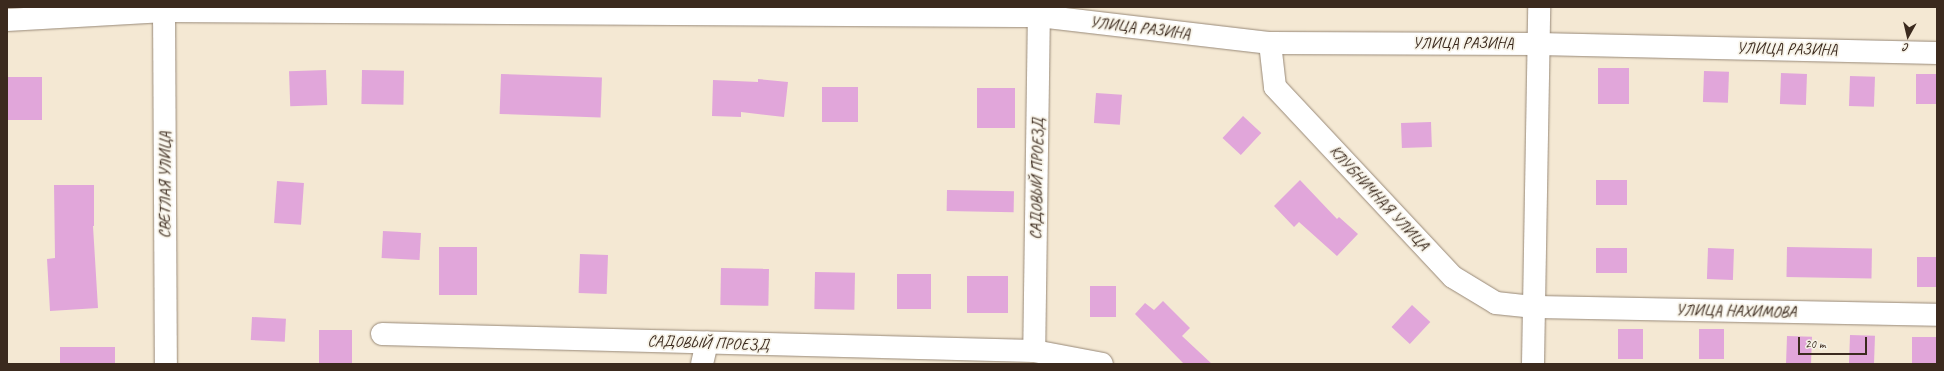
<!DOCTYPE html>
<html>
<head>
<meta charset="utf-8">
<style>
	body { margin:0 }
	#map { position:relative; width:1944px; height:371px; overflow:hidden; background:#f4e8d3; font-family:Caveat,sans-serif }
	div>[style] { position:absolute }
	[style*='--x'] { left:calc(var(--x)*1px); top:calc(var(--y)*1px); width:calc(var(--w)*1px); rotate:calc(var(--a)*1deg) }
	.building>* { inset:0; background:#e1a6da; transform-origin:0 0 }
	.roads { filter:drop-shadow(0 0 1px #988978) drop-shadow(0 0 1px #988978) }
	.minor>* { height:22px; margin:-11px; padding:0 11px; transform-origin:11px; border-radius:11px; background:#fff }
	span { translate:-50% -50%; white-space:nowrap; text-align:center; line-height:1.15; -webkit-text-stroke:3.5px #f7f3e8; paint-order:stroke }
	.street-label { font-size:16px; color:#3b2a1e }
	.frame { position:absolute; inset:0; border:8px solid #3b2a1e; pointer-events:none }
	.north { position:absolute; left:1888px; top:16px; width:40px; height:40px; -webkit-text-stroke:3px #f7f3e8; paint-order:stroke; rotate:188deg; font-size:11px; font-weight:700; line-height:16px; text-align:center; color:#3b2a1e }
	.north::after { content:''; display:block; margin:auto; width:14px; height:18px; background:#3b2a1e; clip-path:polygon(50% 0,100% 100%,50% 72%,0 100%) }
	.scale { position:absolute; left:1798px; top:337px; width:69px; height:18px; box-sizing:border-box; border:2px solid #3b2a1e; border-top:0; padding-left:5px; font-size:12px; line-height:14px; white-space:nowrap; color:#3b2a1e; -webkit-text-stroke:3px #f7f3e8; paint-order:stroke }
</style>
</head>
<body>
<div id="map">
	<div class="building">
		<div style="left:1598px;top:68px;width:31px;height:36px"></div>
		<div style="left:326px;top:70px;width:35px;height:37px;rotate:88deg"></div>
		<div style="left:362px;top:70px;width:42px;height:34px;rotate:1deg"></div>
		<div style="left:1704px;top:71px;width:25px;height:31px;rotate:2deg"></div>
		<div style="left:1781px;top:73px;width:26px;height:31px;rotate:2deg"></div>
		<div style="left:501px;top:74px;width:101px;height:40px;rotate:2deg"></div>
		<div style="left:1916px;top:74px;width:21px;height:30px"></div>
		<div style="left:1850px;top:76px;width:25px;height:30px;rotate:2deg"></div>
		<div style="left:7px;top:77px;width:35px;height:43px"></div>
		<div style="clip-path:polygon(758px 79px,788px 82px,784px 117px,741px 112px,741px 117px,712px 116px,713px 80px,758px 82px)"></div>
		<div style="left:822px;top:87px;width:36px;height:35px"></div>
		<div style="left:977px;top:88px;width:38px;height:40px"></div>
		<div style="left:1096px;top:93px;width:26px;height:30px;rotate:4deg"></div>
		<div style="left:1243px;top:116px;width:25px;height:30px;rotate:43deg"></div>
		<div style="left:1431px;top:122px;width:25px;height:30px;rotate:88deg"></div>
		<div style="clip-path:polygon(1300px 180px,1337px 219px,1339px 217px,1358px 234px,1337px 256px,1299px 222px,1294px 227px,1274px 206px)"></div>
		<div style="left:1596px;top:180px;width:31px;height:25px"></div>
		<div style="left:277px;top:181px;width:27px;height:42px;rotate:4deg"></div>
		<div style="clip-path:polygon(54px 185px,94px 185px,94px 226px,93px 226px,98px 308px,50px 311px,47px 259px,55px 258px)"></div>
		<div style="left:947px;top:190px;width:67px;height:21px;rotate:1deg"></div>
		<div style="left:383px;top:231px;width:38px;height:27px;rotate:3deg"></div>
		<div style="left:439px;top:247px;width:38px;height:48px"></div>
		<div style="left:1787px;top:247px;width:85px;height:30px;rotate:1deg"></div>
		<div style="left:1596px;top:248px;width:31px;height:25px"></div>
		<div style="left:1708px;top:248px;width:26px;height:31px;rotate:2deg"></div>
		<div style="left:580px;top:254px;width:28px;height:39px;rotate:2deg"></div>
		<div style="left:1917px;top:257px;width:20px;height:30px"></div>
		<div style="left:721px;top:268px;width:48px;height:37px;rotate:1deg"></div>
		<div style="left:815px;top:272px;width:40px;height:37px;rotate:1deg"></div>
		<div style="left:897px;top:274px;width:34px;height:35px"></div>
		<div style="left:967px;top:276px;width:41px;height:37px"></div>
		<div style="left:1090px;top:286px;width:26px;height:31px"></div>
		<div style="clip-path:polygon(1163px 301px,1190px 328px,1182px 336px,1212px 364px,1184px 364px,1135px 314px,1145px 303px,1154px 310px)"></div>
		<div style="left:1412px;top:305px;width:25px;height:30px;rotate:43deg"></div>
		<div style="left:252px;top:317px;width:34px;height:23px;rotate:3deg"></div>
		<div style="left:1618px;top:329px;width:25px;height:30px"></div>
		<div style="left:1699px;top:329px;width:25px;height:30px"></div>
		<div style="left:352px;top:330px;width:34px;height:33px;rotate:90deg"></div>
		<div style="left:1850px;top:335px;width:25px;height:29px;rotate:2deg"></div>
		<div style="left:1787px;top:336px;width:25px;height:28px;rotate:2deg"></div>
		<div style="left:1912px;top:337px;width:25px;height:27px"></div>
		<div style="left:60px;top:347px;width:55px;height:17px"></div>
	</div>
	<div class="roads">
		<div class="minor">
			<div style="--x:164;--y:7;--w:357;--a:89.7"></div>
			<div style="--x:1039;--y:7;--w:344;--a:90.8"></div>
			<div style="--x:1034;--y:351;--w:69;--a:10.8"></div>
			<div style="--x:7;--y:20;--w:158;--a:-3.3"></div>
			<div style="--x:165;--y:11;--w:874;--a:0.33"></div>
			<div style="--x:1039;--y:16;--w:233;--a:6.7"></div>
			<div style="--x:1270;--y:43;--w:268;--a:0.2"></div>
			<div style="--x:1538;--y:44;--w:399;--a:1.3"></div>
			<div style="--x:1270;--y:43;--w:44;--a:83.5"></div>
			<div style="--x:1275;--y:87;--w:260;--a:46.9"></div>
			<div style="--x:1453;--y:277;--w:50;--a:31.2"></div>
			<div style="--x:1496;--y:303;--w:39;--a:6"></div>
			<div style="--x:1535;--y:307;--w:402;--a:1.1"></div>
			<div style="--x:382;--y:334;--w:652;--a:1.49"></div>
			<div style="--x:702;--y:364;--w:22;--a:-77"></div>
			<div style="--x:1533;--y:364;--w:357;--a:-89"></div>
		</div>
	</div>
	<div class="street-label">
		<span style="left:1140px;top:28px;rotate:7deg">УЛИЦА РАЗИНА</span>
		<span style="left:1463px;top:43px">УЛИЦА РАЗИНА</span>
		<span style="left:1787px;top:49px;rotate:1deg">УЛИЦА РАЗИНА</span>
		<span style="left:1037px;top:179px;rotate:-89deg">САДОВЫЙ ПРОЕЗД</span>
		<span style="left:165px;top:185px;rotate:-90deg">СВЕТЛАЯ УЛИЦА</span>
		<span style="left:1379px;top:198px;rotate:47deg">КЛУБНИЧНАЯ УЛИЦА</span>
		<span style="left:1736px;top:311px;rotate:1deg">УЛИЦА НАХИМОВА</span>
		<span style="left:708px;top:343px;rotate:2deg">САДОВЫЙ ПРОЕЗД</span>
	</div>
	<div class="frame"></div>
	<div class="north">С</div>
	<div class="scale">20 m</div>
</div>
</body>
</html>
